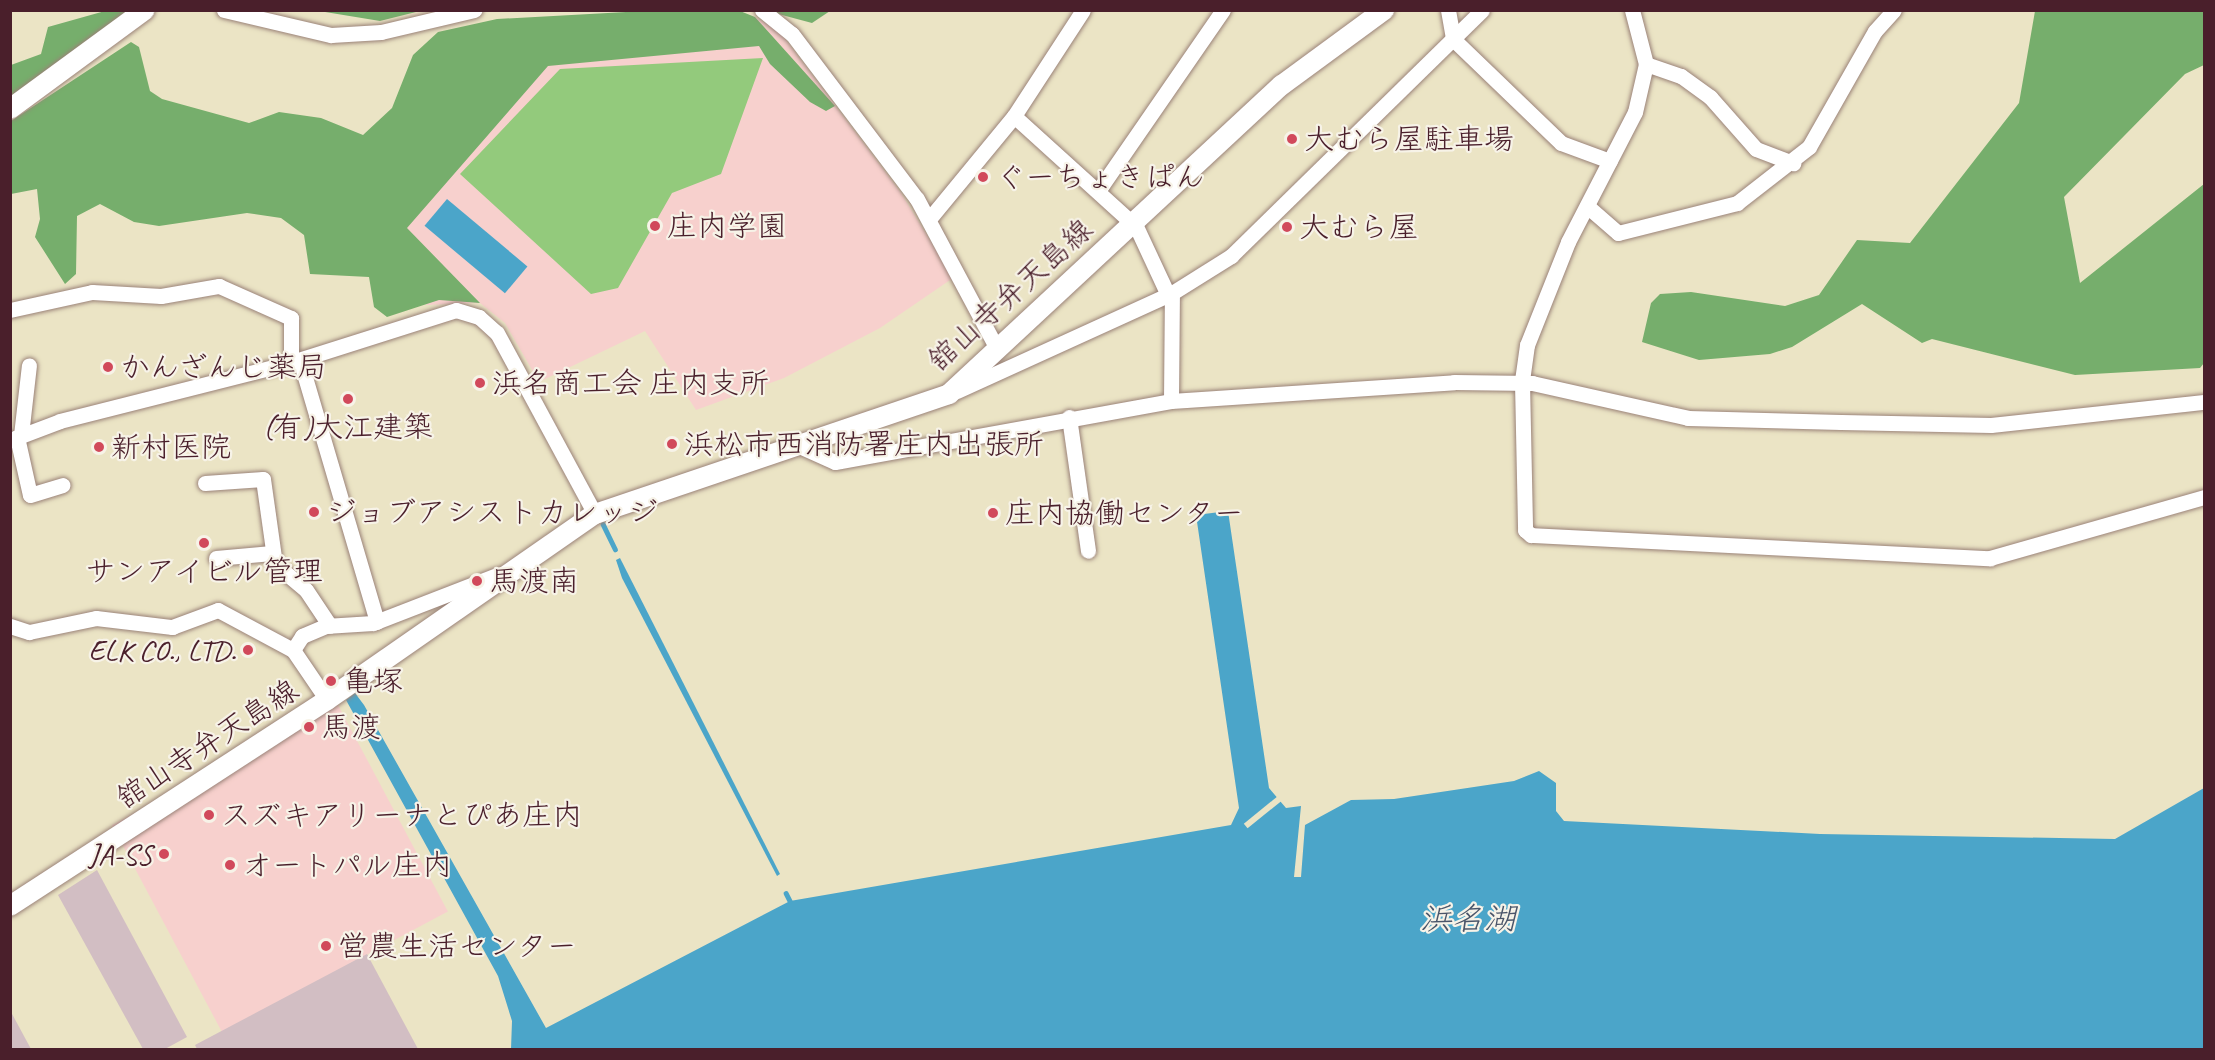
<!DOCTYPE html>
<html>
<head>
<meta charset="utf-8">
<style>
	body { margin:0 }
	#map { position:relative; width:2215px; height:1060px; overflow:hidden; background:#ebe4c5; font-family:Caveat,"Klee One",sans-serif }
	div>[style] { position:absolute }
	[style*='--x'] { left:calc(var(--x)*1px); top:calc(var(--y)*1px); width:calc(var(--w)*1px); rotate:calc(var(--a)*1deg) }
	.built>* { inset:0; background:#f7d0cd; transform-origin:0 0 }
	.industrial>* { inset:0; background:#d2bec3 }
	.green>* { inset:0; background:#93ca7c }
	.forest>* { inset:0; background:#76ae6c }
	.water>* { inset:0; background:#4ba5c9; transform-origin:0 0 }
	.pier>* { inset:0; background:#ebe4c5; transform-origin:0 0 }
	.stream>* { height:4.5px; margin:-2.25px; padding:0 2.25px; transform-origin:2.25px; border-radius:2.25px; background:#4ba5c9 }
	.roads { filter:drop-shadow(0 0 2px #9a8278) drop-shadow(0 0 2px #9a8278) }
	.minor>* { height:15px; margin:-7.5px; padding:0 7.5px; transform-origin:7.5px; border-radius:7.5px; background:#fff }
	.major>* { height:20px; margin:-10px; padding:0 10px; transform-origin:10px; border-radius:10px; background:#fff }
	.dots>* { width:16px; height:16px; translate:-50% -50%; box-sizing:border-box; border:3px solid #f7f3e8; border-radius:50% }
	span { translate:-50% -50%; white-space:nowrap; text-align:center; line-height:1.15; -webkit-text-stroke:4.5px #f7f3e8; paint-order:stroke }
	.poi-label { font-size:30px; color:#4a1f2b }
	.left { translate:0 -50%; text-align:left }
	.right { translate:-100% -50%; text-align:right }
	.street-label { font-size:30px; color:#4a1f2b }
	.water-label { font-size:32px; color:#4a556a; font-style:italic }
	.frame { position:absolute; inset:0; border:12px solid #4a1f2b; pointer-events:none }
</style>
</head>
<body>
<div id="map">
	<div class="built">
		<div style="clip-path:polygon(643px 11px,755px 17px,779px 31px,901px 193px,953px 278px,880px 328px,784px 378px,696px 410px,645px 331px,539px 382px,505px 323px,480px 303px,426px 305px,393px 206px,564px 50px)"></div>
		<div style="left:338px;top:705px;width:234px;height:256px;rotate:62deg"></div>
	</div>
	<div class="industrial">
		<div style="clip-path:polygon(97px 870px,187px 1037px,165px 1049px,143px 1049px,58px 895px)"></div>
		<div style="clip-path:polygon(367px 954px,418px 1049px,197px 1049px,195px 1045px)"></div>
		<div style="clip-path:polygon(11px 1012px,31px 1049px,11px 1049px)"></div>
	</div>
	<div class="green">
		<div style="clip-path:polygon(763px 58px,721px 174px,672px 193px,618px 288px,591px 294px,460px 174px,560px 69px)"></div>
	</div>
	<div class="forest">
		<div style="clip-path:polygon(313px 10px,420px 10px,420px 11px,380px 21px)"></div>
		<div style="clip-path:polygon(105px 11px,129px 11px,11px 96px,11px 65px,41px 54px,48px 27px)"></div>
		<div style="clip-path:polygon(644px 11px,740px 11px,755px 17px,835px 106px,826px 111px,810px 102px,770px 64px,759px 46px,548px 66px,407px 228px,480px 303px,439px 300px,387px 317px,374px 307px,369px 277px,310px 274px,304px 235px,281px 218px,247px 213px,159px 226px,134px 222px,100px 204px,77px 216px,76px 274px,65px 284px,35px 237px,40px 219px,37px 189px,11px 194px,11px 121px,131px 42px,139px 47px,150px 91px,162px 99px,249px 123px,279px 112px,321px 118px,363px 135px,392px 108px,413px 55px,438px 32px,497px 19px)"></div>
		<div style="clip-path:polygon(767px 11px,830px 11px,812px 23px)"></div>
		<div style="clip-path:polygon(2035px 11px,2204px 11px,2204px 65px,2185px 74px,2064px 197px,2080px 283px,2204px 184px,2204px 363px,2200px 368px,2075px 375px,1932px 339px,1922px 343px,1862px 304px,1792px 347px,1770px 354px,1699px 360px,1642px 342px,1651px 303px,1660px 294px,1691px 292px,1785px 306px,1819px 295px,1857px 240px,1910px 243px,2019px 103px)"></div>
	</div>
	<div class="water">
		<div style="left:447px;top:199px;width:105px;height:35px;rotate:40deg"></div>
		<div style="clip-path:polygon(1228px 511px,1269px 788px,1286px 808px,1301px 806px,1294px 877px,1301px 877px,1305px 825px,1351px 800px,1394px 799px,1514px 781px,1539px 771px,1556px 783px,1556px 811px,1564px 821px,1820px 834px,2115px 839px,2204px 788px,2204px 1049px,511px 1049px,512px 1021px,498px 976px,346px 700px,355px 693px,364px 705px,546px 1028px,790px 901px,1231px 825px,1239px 808px,1196px 515px)"></div>
		<div style="clip-path:polygon(620px 558px,780px 874px,777px 876px,622px 578px,616px 560px)"></div>
	</div>
	<div class="pier">
		<div style="left:1278px;top:796px;width:6px;height:44px;rotate:51deg"></div>
	</div>
	<div class="stream">
		<div style="--x:603;--y:524;--w:28;--a:64"></div>
		<div style="--x:786;--y:893;--w:9;--a:63"></div>
	</div>
	<div class="roads">
		<div class="minor">
			<div style="--x:224;--y:10;--w:110;--a:13.2"></div>
			<div style="--x:331;--y:35;--w:50;--a:-3.4"></div>
			<div style="--x:381;--y:32;--w:96;--a:-13.3"></div>
			<div style="--x:762;--y:10;--w:38;--a:39"></div>
			<div style="--x:792;--y:34;--w:207;--a:52.9"></div>
			<div style="--x:917;--y:199;--w:170;--a:61.9"></div>
			<div style="--x:1448;--y:10;--w:29;--a:80"></div>
			<div style="--x:1453;--y:39;--w:150;--a:43.9"></div>
			<div style="--x:1561;--y:143;--w:52;--a:20.2"></div>
			<div style="--x:1632;--y:10;--w:56;--a:75.5"></div>
			<div style="--x:1646;--y:64;--w:49;--a:102.9"></div>
			<div style="--x:1635;--y:112;--w:146;--a:117.3"></div>
			<div style="--x:1568;--y:242;--w:111;--a:111.7"></div>
			<div style="--x:1527;--y:345;--w:37;--a:98"></div>
			<div style="--x:1522;--y:382;--w:148;--a:88.8"></div>
			<div style="--x:1525;--y:530;--w:8;--a:40"></div>
			<div style="--x:1531;--y:535;--w:460;--a:2.9"></div>
			<div style="--x:1990;--y:558;--w:223;--a:-15.9"></div>
			<div style="--x:1646;--y:64;--w:37;--a:19"></div>
			<div style="--x:1681;--y:76;--w:36;--a:36"></div>
			<div style="--x:1710;--y:97;--w:69;--a:48.5"></div>
			<div style="--x:1756;--y:149;--w:40;--a:21"></div>
			<div style="--x:1014;--y:116;--w:161;--a:42.2"></div>
			<div style="--x:1098;--y:191;--w:220;--a:-55.4"></div>
			<div style="--x:1587;--y:206;--w:41;--a:41.1"></div>
			<div style="--x:1618;--y:233;--w:123;--a:-14.1"></div>
			<div style="--x:1737;--y:203;--w:91;--a:-37.9"></div>
			<div style="--x:1809;--y:147;--w:133;--a:-60.4"></div>
			<div style="--x:1875;--y:31;--w:28;--a:-48"></div>
			<div style="--x:930;--y:218;--w:132;--a:-50.5"></div>
			<div style="--x:1014;--y:116;--w:126;--a:-56.9"></div>
			<div style="--x:1134;--y:222;--w:81;--a:65"></div>
			<div style="--x:10;--y:310;--w:84;--a:-12.4"></div>
			<div style="--x:92;--y:292;--w:69;--a:3.3"></div>
			<div style="--x:161;--y:296;--w:59;--a:-9.8"></div>
			<div style="--x:219;--y:286;--w:79;--a:24"></div>
			<div style="--x:291;--y:318;--w:44;--a:90"></div>
			<div style="--x:300;--y:360;--w:273;--a:73.6"></div>
			<div style="--x:957;--y:391;--w:236;--a:-24.5"></div>
			<div style="--x:1171;--y:401;--w:108;--a:-89.5"></div>
			<div style="--x:1172;--y:293;--w:70;--a:-32.1"></div>
			<div style="--x:1231;--y:256;--w:351;--a:-44.4"></div>
			<div style="--x:1069;--y:417;--w:135;--a:81.9"></div>
			<div style="--x:21;--y:435;--w:70;--a:-83.5"></div>
			<div style="--x:17;--y:437;--w:59;--a:77.4"></div>
			<div style="--x:30;--y:495;--w:34;--a:-17"></div>
			<div style="--x:10;--y:440;--w:53;--a:-20.8"></div>
			<div style="--x:60;--y:421;--w:236;--a:-14.2"></div>
			<div style="--x:289;--y:363;--w:175;--a:-17.6"></div>
			<div style="--x:456;--y:310;--w:24;--a:17"></div>
			<div style="--x:479;--y:317;--w:24;--a:42"></div>
			<div style="--x:497;--y:333;--w:206;--a:61.6"></div>
			<div style="--x:799;--y:446;--w:39;--a:24"></div>
			<div style="--x:835;--y:462;--w:341;--a:-10.3"></div>
			<div style="--x:1171;--y:401;--w:284;--a:-3.8"></div>
			<div style="--x:1454;--y:382;--w:78;--a:0.7"></div>
			<div style="--x:1532;--y:383;--w:160;--a:12.6"></div>
			<div style="--x:1688;--y:418;--w:153;--a:1.5"></div>
			<div style="--x:1841;--y:422;--w:150;--a:1.1"></div>
			<div style="--x:1991;--y:425;--w:214;--a:-6.2"></div>
			<div style="--x:205;--y:483;--w:58;--a:-3.9"></div>
			<div style="--x:263;--y:479;--w:86;--a:82"></div>
			<div style="--x:275;--y:564;--w:40;--a:40"></div>
			<div style="--x:306;--y:590;--w:43;--a:56.3"></div>
			<div style="--x:216;--y:558;--w:56;--a:-5.1"></div>
			<div style="--x:10;--y:626;--w:20;--a:18"></div>
			<div style="--x:29;--y:632;--w:68;--a:-11.8"></div>
			<div style="--x:96;--y:618;--w:77;--a:6.8"></div>
			<div style="--x:172;--y:627;--w:49;--a:-20.3"></div>
			<div style="--x:218;--y:610;--w:85;--a:28.1"></div>
			<div style="--x:293;--y:650;--w:60;--a:55.8"></div>
			<div style="--x:293;--y:650;--w:17;--a:-57"></div>
			<div style="--x:302;--y:636;--w:25;--a:-23"></div>
			<div style="--x:325;--y:626;--w:48;--a:-3.6"></div>
			<div style="--x:373;--y:623;--w:133;--a:-21.2"></div>
		</div>
		<div class="major">
			<div style="--x:10;--y:109;--w:167;--a:-36.3"></div>
			<div style="--x:10;--y:906;--w:378;--a:-33"></div>
			<div style="--x:327;--y:700;--w:326;--a:-34.8"></div>
			<div style="--x:595;--y:514;--w:374;--a:-18.7"></div>
			<div style="--x:949;--y:394;--w:454;--a:-42.9"></div>
			<div style="--x:1282;--y:85;--w:127;--a:-36.3"></div>
		</div>
	</div>
	<div class="dots">
		<div style="left:1292px;top:139px;background:#d1495b"></div>
		<div style="left:983px;top:177px;background:#d1495b"></div>
		<div style="left:655px;top:226px;background:#d1495b"></div>
		<div style="left:1287px;top:227px;background:#d1495b"></div>
		<div style="left:108px;top:367px;background:#d1495b"></div>
		<div style="left:480px;top:383px;background:#d1495b"></div>
		<div style="left:348px;top:399px;background:#d1495b"></div>
		<div style="left:672px;top:444px;background:#d1495b"></div>
		<div style="left:99px;top:447px;background:#d1495b"></div>
		<div style="left:314px;top:512px;background:#d1495b"></div>
		<div style="left:993px;top:513px;background:#d1495b"></div>
		<div style="left:204px;top:543px;background:#d1495b"></div>
		<div style="left:477px;top:581px;background:#d1495b"></div>
		<div style="left:248px;top:650px;background:#d1495b"></div>
		<div style="left:331px;top:681px;background:#d1495b"></div>
		<div style="left:309px;top:727px;background:#d1495b"></div>
		<div style="left:209px;top:815px;background:#d1495b"></div>
		<div style="left:164px;top:854px;background:#d1495b"></div>
		<div style="left:230px;top:865px;background:#d1495b"></div>
		<div style="left:326px;top:946px;background:#d1495b"></div>
	</div>
	<div class="poi-label">
		<span class="left" style="left:1304px;top:139px">大むら屋駐車場</span>
		<span class="left" style="left:995px;top:177px">ぐーちょきぱん</span>
		<span class="left" style="left:667px;top:226px">庄内学園</span>
		<span class="left" style="left:1299px;top:227px">大むら屋</span>
		<span class="left" style="left:120px;top:367px">かんざんじ薬局</span>
		<span class="left" style="left:492px;top:383px">浜名商工会 庄内支所</span>
		<span style="left:348px;top:427px">(有)大江建築</span>
		<span class="left" style="left:684px;top:444px">浜松市西消防署庄内出張所</span>
		<span class="left" style="left:111px;top:447px">新村医院</span>
		<span class="left" style="left:326px;top:512px">ジョブアシストカレッジ</span>
		<span class="left" style="left:1005px;top:513px">庄内協働センター</span>
		<span style="left:204px;top:571px">サンアイビル管理</span>
		<span class="left" style="left:489px;top:581px">馬渡南</span>
		<span class="right" style="left:236px;top:650px">ELK CO., LTD.</span>
		<span class="left" style="left:343px;top:681px">亀塚</span>
		<span class="left" style="left:321px;top:727px">馬渡</span>
		<span class="left" style="left:221px;top:815px">スズキアリーナとぴあ庄内</span>
		<span class="right" style="left:152px;top:854px">JA-SS</span>
		<span class="left" style="left:242px;top:865px">オートパル庄内</span>
		<span class="left" style="left:338px;top:946px">営農生活センター</span>
	</div>
	<div class="street-label">
		<span style="left:1010px;top:295px;rotate:-42deg">舘山寺弁天島線</span>
		<span style="left:207px;top:744px;rotate:-33deg">舘山寺弁天島線</span>
	</div>
	<div class="water-label">
		<span style="left:1468px;top:919px">浜名湖</span>
	</div>
	<div class="frame"></div>
</div>
</body>
</html>
